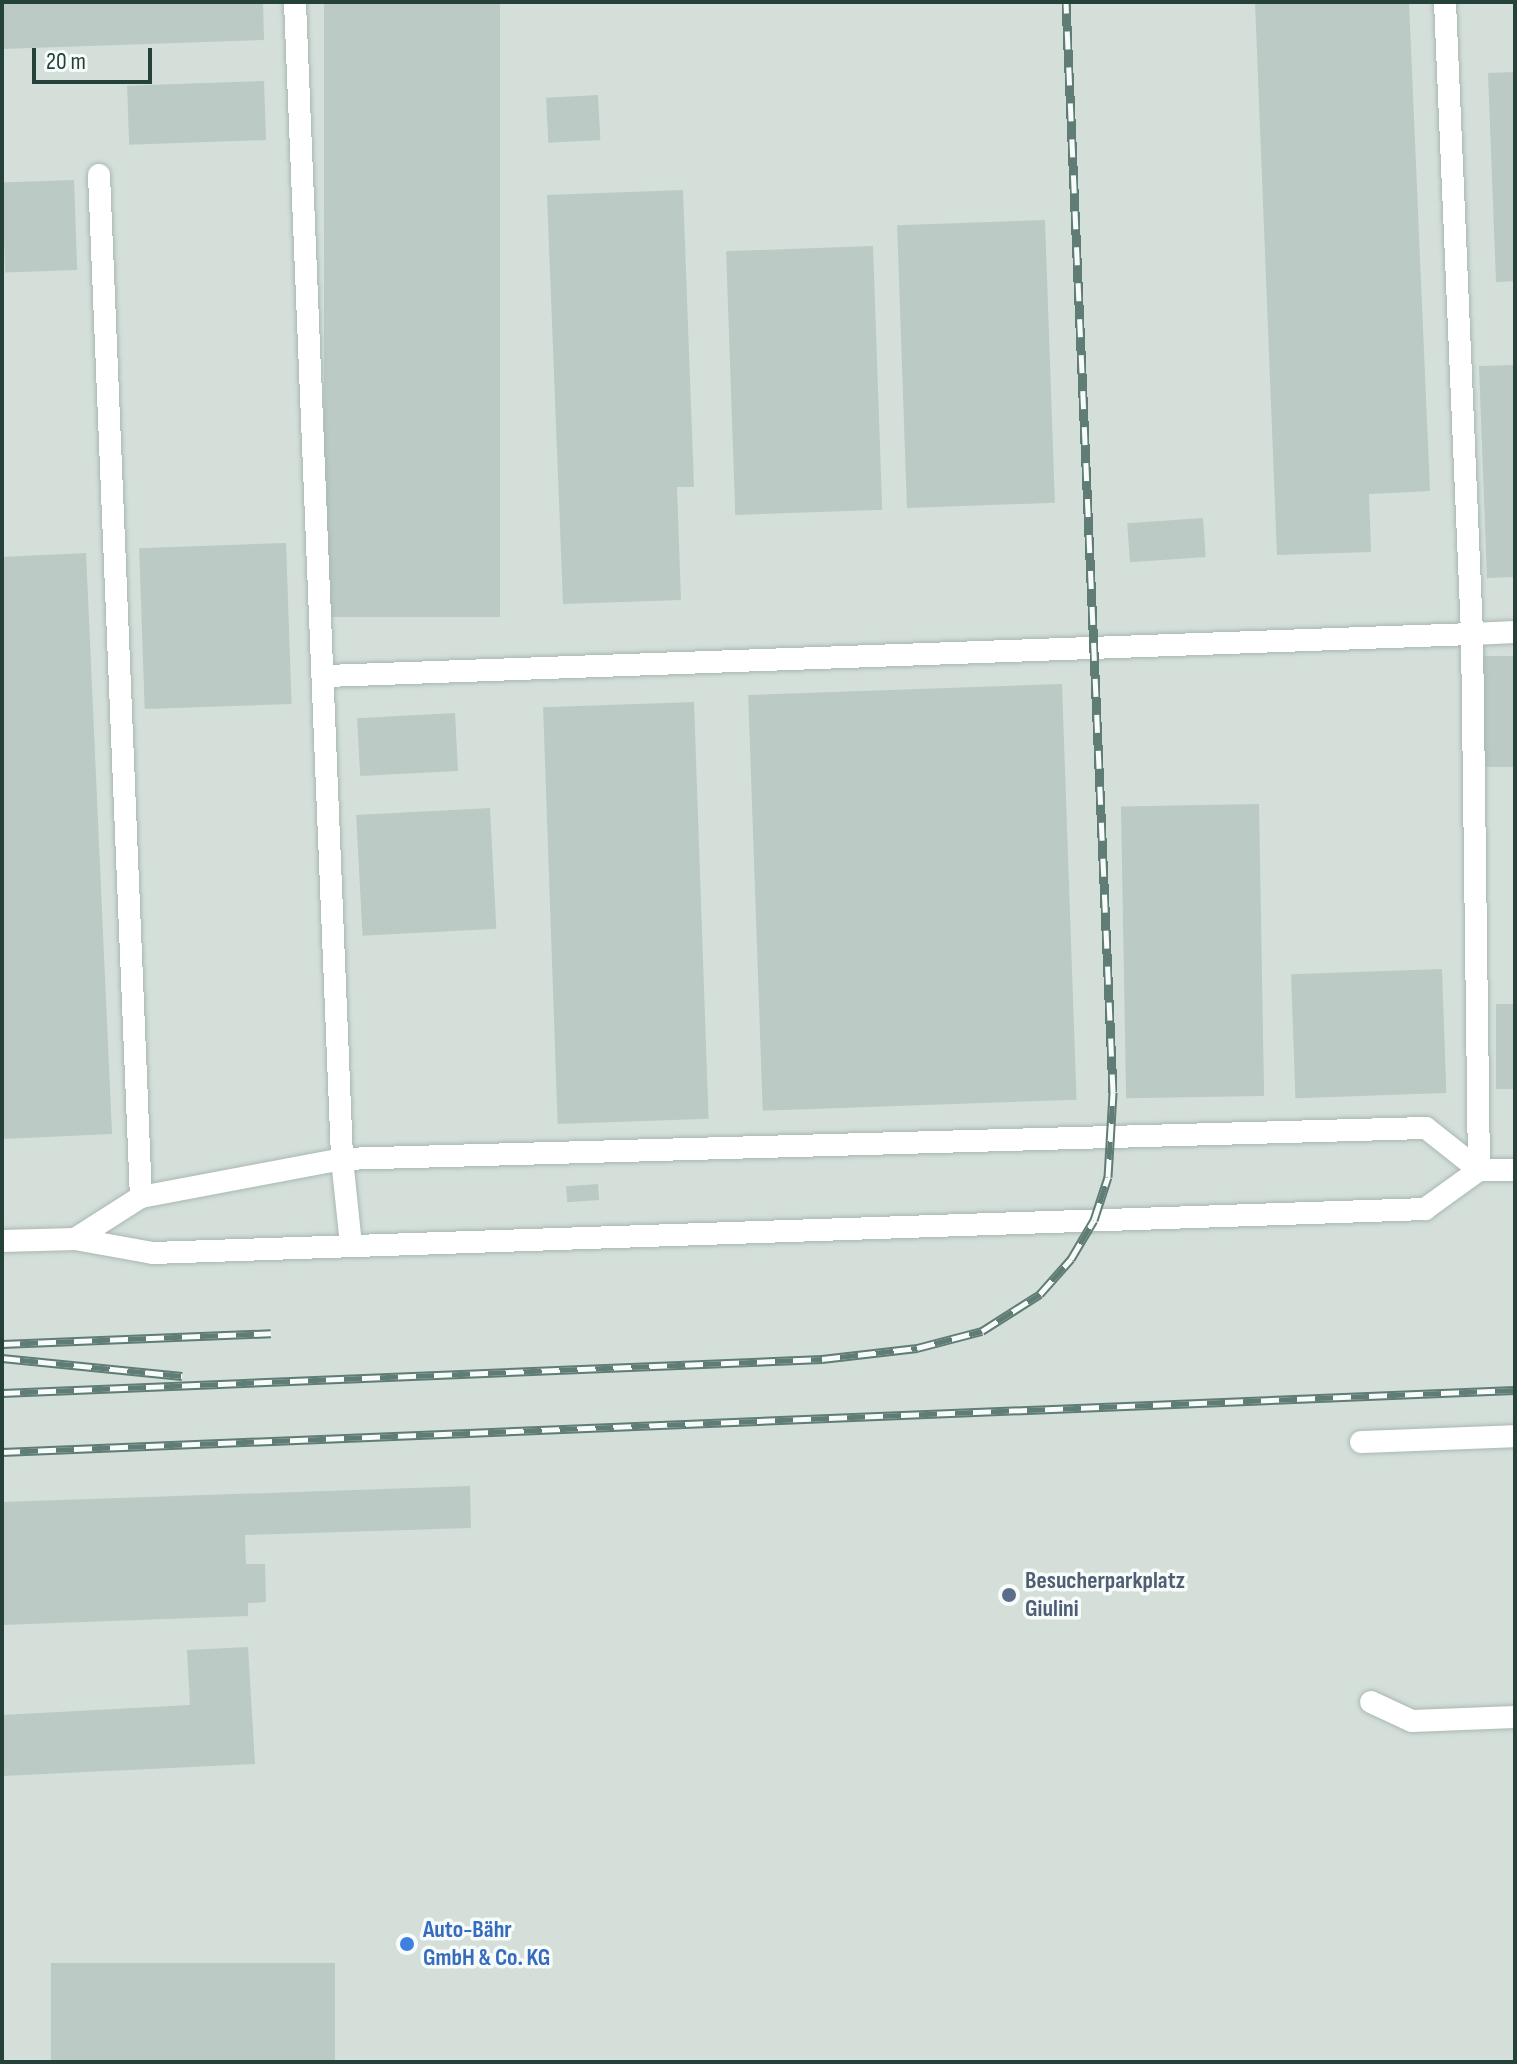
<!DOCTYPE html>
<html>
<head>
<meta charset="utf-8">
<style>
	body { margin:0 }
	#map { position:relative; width:1517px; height:2064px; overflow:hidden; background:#e6efeb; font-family:"Sofia Sans Condensed",sans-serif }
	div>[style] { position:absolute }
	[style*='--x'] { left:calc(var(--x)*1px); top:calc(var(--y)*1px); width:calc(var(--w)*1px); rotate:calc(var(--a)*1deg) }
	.built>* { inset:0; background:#d4dfda; transform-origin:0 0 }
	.building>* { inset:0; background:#bbcac4; transform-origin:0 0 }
	.roads { filter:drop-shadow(0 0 2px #a8b8b2) drop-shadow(0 0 2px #a8b8b2) }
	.lane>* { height:22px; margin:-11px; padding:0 11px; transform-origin:11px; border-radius:11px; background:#fff }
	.rail>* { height:9px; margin-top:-4.5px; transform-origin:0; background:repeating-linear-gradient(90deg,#f7fbf9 0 18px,#5f7d75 0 36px); box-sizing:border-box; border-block:2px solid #5f7d75 }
	.dots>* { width:22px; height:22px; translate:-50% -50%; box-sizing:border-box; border:4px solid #f7fbf9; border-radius:50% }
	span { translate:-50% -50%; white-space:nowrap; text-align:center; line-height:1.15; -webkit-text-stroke:7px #f7fbf9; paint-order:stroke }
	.service-label { font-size:24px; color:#4e5e75; font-weight:700 }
	.left { translate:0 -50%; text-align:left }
	.shop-label { font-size:24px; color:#366cbe; font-weight:700 }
	.frame { position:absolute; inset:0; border:4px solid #24423a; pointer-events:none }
	.scale { position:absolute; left:32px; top:48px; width:120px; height:36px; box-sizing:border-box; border:4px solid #24423a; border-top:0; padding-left:10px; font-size:24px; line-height:28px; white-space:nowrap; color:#24423a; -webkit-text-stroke:6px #f7fbf9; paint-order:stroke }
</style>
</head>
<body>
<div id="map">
	<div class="built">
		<div style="left:2px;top:2px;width:1513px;height:2060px"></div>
	</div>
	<div class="building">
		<div style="clip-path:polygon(2px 2px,263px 2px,264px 40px,2px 49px)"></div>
		<div style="left:324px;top:2px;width:176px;height:615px"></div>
		<div style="clip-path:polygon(1255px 2px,1409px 2px,1430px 491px,1369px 494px,1371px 552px,1277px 555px)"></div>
		<div style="clip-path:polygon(1515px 72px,1515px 281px,1496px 282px,1488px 73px)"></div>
		<div style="left:264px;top:81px;width:59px;height:137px;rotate:88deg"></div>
		<div style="left:598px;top:95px;width:45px;height:52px;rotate:87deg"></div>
		<div style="left:74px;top:180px;width:90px;height:72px;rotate:88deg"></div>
		<div style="clip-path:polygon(683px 190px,694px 487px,677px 487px,681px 600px,563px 604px,547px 195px)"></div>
		<div style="left:1045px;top:220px;width:283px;height:148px;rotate:88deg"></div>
		<div style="left:873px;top:246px;width:264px;height:147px;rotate:88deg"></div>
		<div style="clip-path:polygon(1515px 365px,1515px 577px,1487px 578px,1479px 366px)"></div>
		<div style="left:1203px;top:518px;width:39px;height:76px;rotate:86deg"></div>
		<div style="left:286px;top:543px;width:161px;height:147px;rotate:88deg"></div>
		<div style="clip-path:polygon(86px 553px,112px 1134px,2px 1139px,2px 557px)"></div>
		<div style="left:1515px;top:656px;width:111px;height:33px;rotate:90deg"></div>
		<div style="left:1062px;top:684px;width:416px;height:314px;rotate:88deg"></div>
		<div style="left:694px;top:702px;width:417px;height:151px;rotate:88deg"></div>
		<div style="left:455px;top:713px;width:58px;height:98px;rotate:87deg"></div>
		<div style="left:1259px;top:804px;width:292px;height:138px;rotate:89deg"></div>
		<div style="left:490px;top:808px;width:121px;height:134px;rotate:87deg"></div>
		<div style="left:1442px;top:969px;width:124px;height:151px;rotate:88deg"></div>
		<div style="left:1515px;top:1004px;width:85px;height:19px;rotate:90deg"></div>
		<div style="left:598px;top:1184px;width:16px;height:32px;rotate:86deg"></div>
		<div style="clip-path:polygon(470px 1486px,471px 1528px,245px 1535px,246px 1564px,265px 1564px,266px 1602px,248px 1603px,248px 1616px,2px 1625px,2px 1502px)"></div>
		<div style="clip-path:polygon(248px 1647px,255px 1764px,2px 1776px,2px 1715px,190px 1705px,187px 1650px)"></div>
		<div style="left:51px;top:1963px;width:284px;height:99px"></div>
	</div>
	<div class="roads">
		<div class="lane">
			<div style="--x:295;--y:2;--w:1158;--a:87.67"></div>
			<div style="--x:342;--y:1159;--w:1084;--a:-1.64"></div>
			<div style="--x:1426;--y:1128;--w:68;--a:38.4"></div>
			<div style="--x:1479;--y:1170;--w:36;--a:0"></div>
			<div style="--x:1445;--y:2;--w:633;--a:87.55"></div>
			<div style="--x:1472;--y:634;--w:43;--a:-2.7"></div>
			<div style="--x:99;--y:175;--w:1023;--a:87.65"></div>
			<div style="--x:75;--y:1239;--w:78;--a:-32.5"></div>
			<div style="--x:141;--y:1197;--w:205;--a:-10.7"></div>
			<div style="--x:342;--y:1159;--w:86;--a:84"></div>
			<div style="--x:2;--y:1241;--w:73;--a:-1.6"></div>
			<div style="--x:75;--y:1239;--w:79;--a:10.2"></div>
			<div style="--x:153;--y:1253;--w:1273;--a:-1.98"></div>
			<div style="--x:1425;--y:1209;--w:67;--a:-35.8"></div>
			<div style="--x:1479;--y:1170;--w:536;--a:-90.75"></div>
			<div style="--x:1472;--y:634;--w:1148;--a:177.9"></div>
			<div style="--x:1361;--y:1442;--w:154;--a:-2.2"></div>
			<div style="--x:1371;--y:1702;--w:45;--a:24.9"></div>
			<div style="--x:1412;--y:1721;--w:103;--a:-2.2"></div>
		</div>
	</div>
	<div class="rail">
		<div style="--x:2;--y:1344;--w:269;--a:-2.3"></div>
		<div style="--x:2;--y:1358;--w:181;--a:5.7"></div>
		<div style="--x:2;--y:1393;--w:821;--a:-2.37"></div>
		<div style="--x:822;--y:1359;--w:96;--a:-6.6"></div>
		<div style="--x:917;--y:1348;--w:67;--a:-14.7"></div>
		<div style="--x:982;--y:1331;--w:69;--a:-32.5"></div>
		<div style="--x:1040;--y:1294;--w:47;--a:-48.5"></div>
		<div style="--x:1071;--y:1259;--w:45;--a:-59.5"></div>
		<div style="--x:1094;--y:1220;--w:45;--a:-72"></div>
		<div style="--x:1108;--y:1177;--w:85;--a:-86.6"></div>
		<div style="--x:1113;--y:1092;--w:1091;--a:-92.47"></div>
		<div style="--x:2;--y:1452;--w:1514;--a:-2.35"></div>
	</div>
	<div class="dots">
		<div style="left:1009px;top:1595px;background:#5c6f8a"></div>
		<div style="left:407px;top:1944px;background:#3f7fe0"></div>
	</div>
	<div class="service-label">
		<span class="left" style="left:1025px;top:1595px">Besucherparkplatz<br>Giulini</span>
	</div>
	<div class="shop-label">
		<span class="left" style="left:423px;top:1944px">Auto-Bähr<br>GmbH &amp; Co. KG</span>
	</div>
	<div class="frame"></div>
	<div class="scale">20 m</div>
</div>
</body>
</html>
